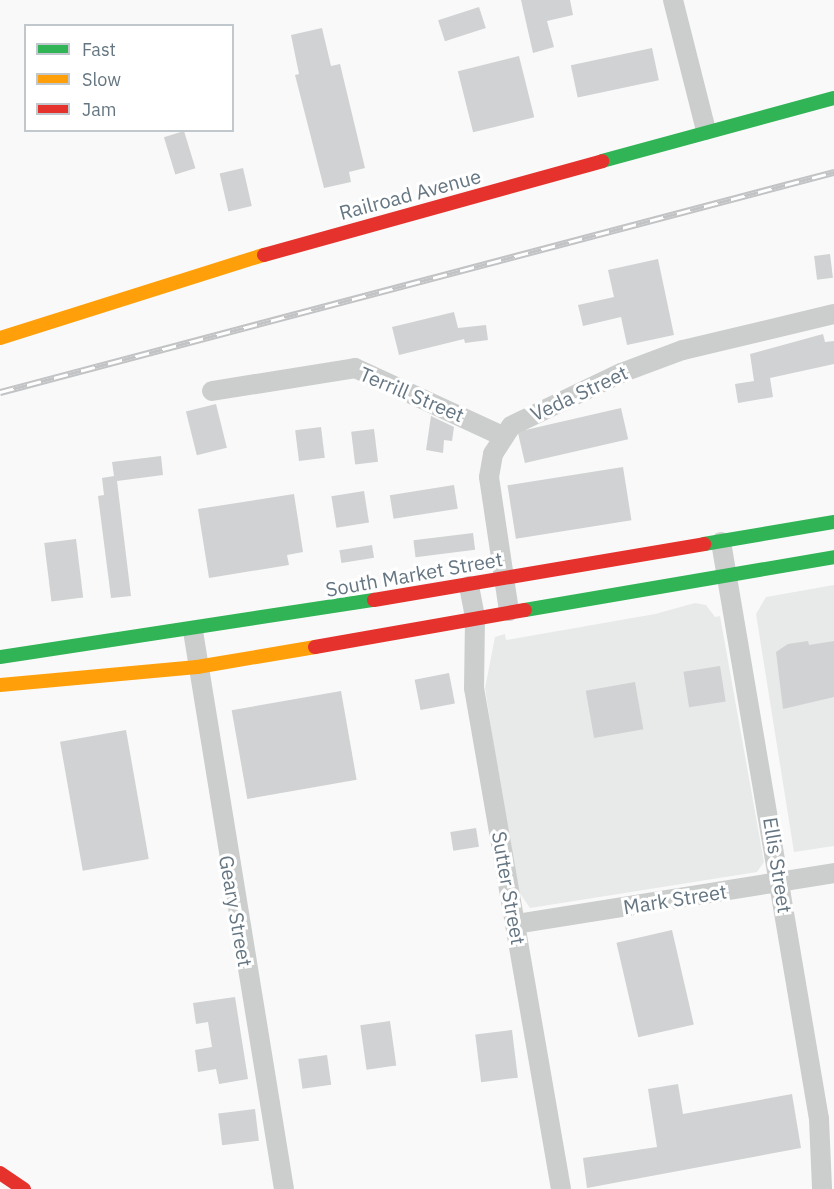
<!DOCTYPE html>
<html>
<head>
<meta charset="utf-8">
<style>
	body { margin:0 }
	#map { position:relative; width:834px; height:1189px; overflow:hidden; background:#f9f9f9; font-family:"IBM Plex Sans",sans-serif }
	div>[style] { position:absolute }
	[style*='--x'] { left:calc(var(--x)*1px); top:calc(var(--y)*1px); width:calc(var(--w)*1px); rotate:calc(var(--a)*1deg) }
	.built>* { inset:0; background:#e8e9e9 }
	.building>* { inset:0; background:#d0d2d3; transform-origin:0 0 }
	.street>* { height:20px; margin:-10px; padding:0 10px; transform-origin:10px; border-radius:10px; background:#cccece }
	.fast>* { height:14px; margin:-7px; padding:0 7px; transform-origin:7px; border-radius:7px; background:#30b455 }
	.slow>* { height:14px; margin:-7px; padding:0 7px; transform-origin:7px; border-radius:7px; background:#ff9f0a }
	.jam>* { height:14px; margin:-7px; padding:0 7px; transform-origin:7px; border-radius:7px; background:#e5322d }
	.rail>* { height:7px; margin-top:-3.5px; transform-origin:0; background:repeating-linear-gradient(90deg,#fff 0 14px,#c2c3c5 0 28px); box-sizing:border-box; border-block:2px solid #c2c3c5 }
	span { translate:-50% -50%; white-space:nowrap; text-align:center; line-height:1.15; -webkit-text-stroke:6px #fff; paint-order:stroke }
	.street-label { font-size:20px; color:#657682 }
	.legend { position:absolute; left:24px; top:24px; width:210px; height:108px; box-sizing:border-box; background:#fff; border:2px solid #c1c8cd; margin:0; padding:8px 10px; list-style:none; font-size:18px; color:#657682 }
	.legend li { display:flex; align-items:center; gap:12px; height:30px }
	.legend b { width:30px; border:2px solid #c1c8cd }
</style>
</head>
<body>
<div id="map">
	<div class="built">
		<div style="clip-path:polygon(834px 585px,834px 846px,794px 852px,756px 614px,766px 597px)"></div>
		<div style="clip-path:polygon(695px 603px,706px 605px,715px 617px,720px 616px,764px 862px,757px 872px,530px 908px,519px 892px,509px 846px,485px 688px,495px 637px,505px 634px,506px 640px,655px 614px)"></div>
	</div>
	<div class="building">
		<div style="clip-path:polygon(521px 0,570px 0,573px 15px,547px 21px,554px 47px,533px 53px)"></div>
		<div style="left:479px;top:7px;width:22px;height:43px;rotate:72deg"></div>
		<div style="clip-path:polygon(322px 28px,331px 66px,340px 64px,365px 168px,349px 172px,351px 182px,324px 188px,295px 75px,299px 74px,291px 35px)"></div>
		<div style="left:652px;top:48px;width:33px;height:83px;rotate:78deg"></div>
		<div style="left:519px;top:56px;width:63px;height:63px;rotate:76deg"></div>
		<div style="left:184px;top:131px;width:39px;height:21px;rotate:73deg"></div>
		<div style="left:243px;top:168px;width:39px;height:24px;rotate:77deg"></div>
		<div style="left:830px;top:254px;width:24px;height:16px;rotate:83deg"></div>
		<div style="clip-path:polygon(658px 259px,674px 335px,627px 345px,621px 317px,583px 326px,578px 305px,614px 297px,608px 270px)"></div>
		<div style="clip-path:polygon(454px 312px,458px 328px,486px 325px,488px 340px,465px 343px,464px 339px,399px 355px,392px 327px)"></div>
		<div style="clip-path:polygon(823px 334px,825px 342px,834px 341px,834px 364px,770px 378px,773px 397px,738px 403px,735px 384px,754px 381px,750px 354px)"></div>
		<div style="left:216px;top:404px;width:45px;height:31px;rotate:76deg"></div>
		<div style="left:621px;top:408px;width:32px;height:106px;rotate:77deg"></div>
		<div style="clip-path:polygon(431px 416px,454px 427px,452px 441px,444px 440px,443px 453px,426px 450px)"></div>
		<div style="left:321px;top:427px;width:31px;height:26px;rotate:83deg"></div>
		<div style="left:374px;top:429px;width:33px;height:23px;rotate:83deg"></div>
		<div style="clip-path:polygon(161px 456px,163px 475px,117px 481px,131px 596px,111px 598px,98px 496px,104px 495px,102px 478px,114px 476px,112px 462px)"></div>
		<div style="left:623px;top:467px;width:54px;height:117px;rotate:81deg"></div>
		<div style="left:454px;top:485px;width:24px;height:65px;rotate:81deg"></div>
		<div style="left:364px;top:491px;width:32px;height:33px;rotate:81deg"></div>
		<div style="clip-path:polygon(294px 494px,303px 552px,287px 555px,289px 565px,209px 578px,198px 509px)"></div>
		<div style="left:473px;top:533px;width:17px;height:60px;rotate:83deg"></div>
		<div style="left:76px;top:539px;width:59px;height:32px;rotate:83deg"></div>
		<div style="left:372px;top:545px;width:13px;height:33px;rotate:81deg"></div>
		<div style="clip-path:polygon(808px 641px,809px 645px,834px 641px,834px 697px,783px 709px,776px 652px,788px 644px)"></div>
		<div style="left:720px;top:666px;width:36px;height:37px;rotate:81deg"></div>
		<div style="left:449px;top:673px;width:31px;height:35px;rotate:79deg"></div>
		<div style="left:635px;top:682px;width:48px;height:50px;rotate:80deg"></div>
		<div style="left:341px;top:691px;width:90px;height:111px;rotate:80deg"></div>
		<div style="left:126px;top:730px;width:131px;height:67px;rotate:80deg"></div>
		<div style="left:476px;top:828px;width:19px;height:26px;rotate:81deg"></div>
		<div style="left:672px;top:930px;width:97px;height:57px;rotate:77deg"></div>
		<div style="clip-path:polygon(235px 997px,248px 1079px,219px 1084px,216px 1069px,198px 1072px,195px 1050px,212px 1047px,208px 1022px,196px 1024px,193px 1003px)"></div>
		<div style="left:390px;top:1021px;width:45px;height:30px;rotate:82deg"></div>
		<div style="left:512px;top:1030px;width:48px;height:37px;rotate:83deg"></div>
		<div style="left:327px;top:1055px;width:30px;height:29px;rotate:82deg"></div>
		<div style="clip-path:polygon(678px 1084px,683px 1114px,792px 1094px,801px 1148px,587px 1188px,583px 1158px,657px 1147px,648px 1089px)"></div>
		<div style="left:255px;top:1109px;width:32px;height:37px;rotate:83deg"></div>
	</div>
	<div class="street">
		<div style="--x:673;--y:0;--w:134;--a:75.8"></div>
		<div style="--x:212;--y:391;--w:145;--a:-9.1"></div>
		<div style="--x:355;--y:368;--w:162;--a:24.8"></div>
		<div style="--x:721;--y:542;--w:585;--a:80.36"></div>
		<div style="--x:819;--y:1119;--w:70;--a:87.5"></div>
		<div style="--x:469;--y:586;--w:33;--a:79"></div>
		<div style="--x:475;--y:618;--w:70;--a:90.8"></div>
		<div style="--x:474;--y:688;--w:508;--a:80.15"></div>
		<div style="--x:509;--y:611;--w:135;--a:-98.5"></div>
		<div style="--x:489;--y:477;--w:23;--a:-80"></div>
		<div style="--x:493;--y:454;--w:33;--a:-57"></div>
		<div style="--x:511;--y:426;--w:122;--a:-25.7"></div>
		<div style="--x:621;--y:373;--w:66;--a:-20.4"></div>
		<div style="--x:683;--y:350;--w:155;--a:-13.4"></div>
		<div style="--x:193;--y:631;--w:565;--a:80.74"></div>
		<div style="--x:516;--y:924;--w:322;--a:-9.1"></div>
	</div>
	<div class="fast">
		<div style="--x:602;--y:161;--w:240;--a:-15.2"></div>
		<div style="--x:704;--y:544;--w:132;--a:-9.6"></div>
		<div style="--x:525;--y:610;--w:314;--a:-9.7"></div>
		<div style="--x:0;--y:657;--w:378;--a:-8.7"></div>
	</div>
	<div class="slow">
		<div style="--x:0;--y:338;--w:277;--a:-17.5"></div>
		<div style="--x:0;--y:685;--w:198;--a:-5.2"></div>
		<div style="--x:197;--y:667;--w:120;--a:-9.6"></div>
	</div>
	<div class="jam">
		<div style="--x:264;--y:255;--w:351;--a:-15.5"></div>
		<div style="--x:374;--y:600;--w:335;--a:-9.6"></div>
		<div style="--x:315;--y:647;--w:213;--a:-10"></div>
		<div style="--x:0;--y:1173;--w:29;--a:34"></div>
	</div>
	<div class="rail">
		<div style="--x:0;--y:392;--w:863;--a:-14.78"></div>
	</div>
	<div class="street-label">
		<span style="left:410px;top:194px;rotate:-15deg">Railroad Avenue</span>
		<span style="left:579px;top:393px;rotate:-25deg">Veda Street</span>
		<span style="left:412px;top:394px;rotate:23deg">Terrill Street</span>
		<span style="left:414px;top:574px;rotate:-10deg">South Market Street</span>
		<span style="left:778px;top:865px;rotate:81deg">Ellis Street</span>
		<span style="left:509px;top:888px;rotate:80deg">Sutter Street</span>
		<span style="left:675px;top:899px;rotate:-9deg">Mark Street</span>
		<span style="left:236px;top:911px;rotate:80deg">Geary Street</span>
	</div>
	<ul class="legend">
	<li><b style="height:8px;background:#30b455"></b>Fast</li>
	<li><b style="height:8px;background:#ff9f0a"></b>Slow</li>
	<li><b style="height:8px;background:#e5322d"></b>Jam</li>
	</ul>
</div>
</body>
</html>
